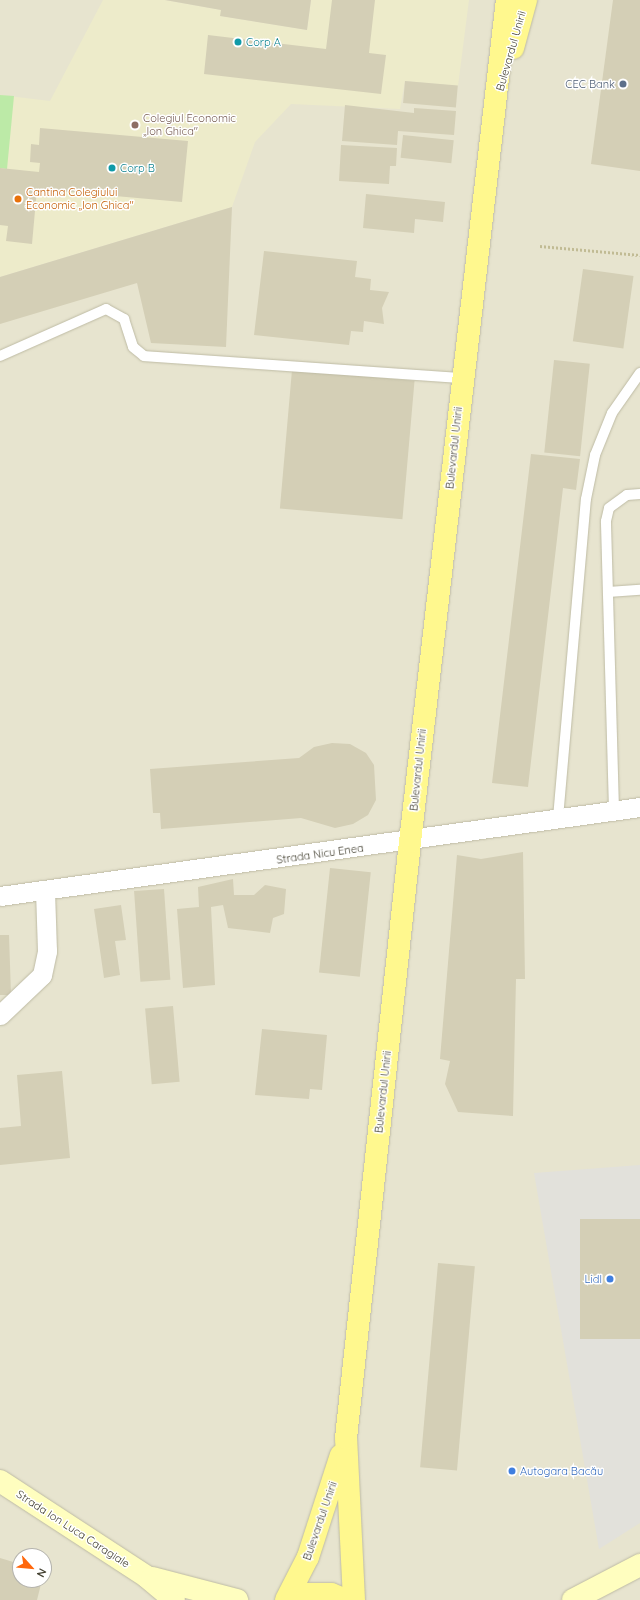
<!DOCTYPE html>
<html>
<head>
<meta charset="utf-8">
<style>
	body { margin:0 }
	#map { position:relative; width:640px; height:1600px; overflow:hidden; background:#f2f1e1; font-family:Quicksand,sans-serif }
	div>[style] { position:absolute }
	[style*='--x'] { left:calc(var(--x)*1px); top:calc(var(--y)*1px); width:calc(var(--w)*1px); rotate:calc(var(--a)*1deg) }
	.residential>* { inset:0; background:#e7e4cf }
	.education>* { inset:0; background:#edebca }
	.green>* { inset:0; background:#bceaa7 }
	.parking>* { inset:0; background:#e2e1db }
	.building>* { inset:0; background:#d4cfb6; transform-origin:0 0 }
	.path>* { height:2.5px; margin-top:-1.25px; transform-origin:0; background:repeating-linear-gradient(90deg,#c1bb94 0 2px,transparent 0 4px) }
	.roads { filter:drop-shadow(0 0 1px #bebba4) drop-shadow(0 0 1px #bebba4) }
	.lane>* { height:10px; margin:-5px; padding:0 5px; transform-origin:5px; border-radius:5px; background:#fff }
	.street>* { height:19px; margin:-9.5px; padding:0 9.5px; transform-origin:9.5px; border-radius:9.5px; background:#fff }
	.secondary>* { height:22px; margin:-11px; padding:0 11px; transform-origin:11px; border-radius:11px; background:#fffebf }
	.primary>* { height:22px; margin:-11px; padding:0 11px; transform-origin:11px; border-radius:11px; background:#fff88e }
	.dots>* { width:11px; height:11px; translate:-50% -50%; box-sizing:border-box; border:2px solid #fff; border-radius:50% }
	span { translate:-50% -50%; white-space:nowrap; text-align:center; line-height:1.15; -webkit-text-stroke:3px #fff; paint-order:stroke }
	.culture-label { font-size:11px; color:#0d838f }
	.left { translate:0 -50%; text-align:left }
	.street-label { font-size:11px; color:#444132 }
	.service-label { font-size:11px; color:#4e5e75 }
	.right { translate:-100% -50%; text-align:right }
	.education-label { font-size:11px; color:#785e54 }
	.food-label { font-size:11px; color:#c56008 }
	.shop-label { font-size:11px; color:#366cbe }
	.north { position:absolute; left:12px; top:1548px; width:40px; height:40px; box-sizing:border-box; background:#fff; border:1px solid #b4b3ad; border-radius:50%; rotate:117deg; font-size:11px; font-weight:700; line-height:16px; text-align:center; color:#444132 }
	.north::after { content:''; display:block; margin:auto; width:14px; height:18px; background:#ff670c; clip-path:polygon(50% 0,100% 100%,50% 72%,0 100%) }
</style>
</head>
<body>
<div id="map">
	<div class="residential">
		<div style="clip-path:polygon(evenodd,0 0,640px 0,640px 1600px,0 1600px,0 0,20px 1556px,44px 1556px,44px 1580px,20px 1580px,20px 1556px)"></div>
	</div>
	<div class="education">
		<div style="clip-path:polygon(103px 0,165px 0,221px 10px,221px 16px,307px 30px,311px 0,469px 0,458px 86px,405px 81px,400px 109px,291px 104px,255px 142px,232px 207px,0 277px,0 95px,50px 101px)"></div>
	</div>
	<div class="green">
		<div style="clip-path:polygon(0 95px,14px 96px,7px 169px,0 168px)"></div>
	</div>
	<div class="parking">
		<div style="clip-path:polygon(640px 1165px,640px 1219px,580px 1220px,581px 1339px,640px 1339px,640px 1523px,599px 1549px,534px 1173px)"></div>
	</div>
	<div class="building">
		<div style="clip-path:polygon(165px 0,311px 0,307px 30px,220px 16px,221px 10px)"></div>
		<div style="clip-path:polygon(332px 0,375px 0,369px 53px,386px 55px,381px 94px,204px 74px,208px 35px,326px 49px)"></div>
		<div style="clip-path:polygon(613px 0,640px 0,640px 171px,591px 164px)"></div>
		<div style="left:405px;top:81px;width:53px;height:22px;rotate:5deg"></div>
		<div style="clip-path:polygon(345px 105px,414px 113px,414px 108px,456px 111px,454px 135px,398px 131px,397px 145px,342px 141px)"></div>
		<div style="clip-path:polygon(40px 128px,188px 141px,182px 202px,37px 189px,32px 244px,6px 241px,8px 226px,0 225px,0 168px,39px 172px,40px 163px,30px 162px,31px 144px,39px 145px)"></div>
		<div style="left:403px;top:135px;width:51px;height:23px;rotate:6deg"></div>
		<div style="clip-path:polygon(341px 145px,397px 148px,396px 166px,390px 166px,389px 184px,339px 181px)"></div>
		<div style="clip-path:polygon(366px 194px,445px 202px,443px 222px,415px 219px,414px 233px,363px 228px)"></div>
		<div style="clip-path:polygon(232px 207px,226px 347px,151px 343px,137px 283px,0 324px,0 277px)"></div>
		<div style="clip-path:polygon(264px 251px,357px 261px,355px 277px,371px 279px,370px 290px,389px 292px,382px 308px,384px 324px,364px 321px,363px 332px,351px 331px,349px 345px,254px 335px)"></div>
		<div style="left:583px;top:269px;width:51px;height:73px;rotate:8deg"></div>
		<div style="left:554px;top:360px;width:36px;height:93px;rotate:6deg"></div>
		<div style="left:292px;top:370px;width:123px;height:139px;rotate:5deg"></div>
		<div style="clip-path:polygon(531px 454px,580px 459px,576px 490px,563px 488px,528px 787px,492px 783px)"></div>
		<div style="clip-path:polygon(332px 743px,350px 744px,366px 753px,374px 765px,376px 800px,368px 815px,353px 824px,335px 828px,301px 818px,161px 829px,160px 813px,153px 813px,150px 769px,299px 758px,314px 747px)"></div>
		<div style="clip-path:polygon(523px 852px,525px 979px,516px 979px,513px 1116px,458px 1112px,445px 1084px,450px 1061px,440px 1059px,457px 855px,481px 859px)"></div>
		<div style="left:330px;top:868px;width:41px;height:105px;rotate:6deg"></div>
		<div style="clip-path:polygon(233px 879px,234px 895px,254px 895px,265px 885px,286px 889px,284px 914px,273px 918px,270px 933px,228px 928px,223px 905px,211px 907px,215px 985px,183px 988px,177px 909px,199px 907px,198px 887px)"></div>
		<div style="left:164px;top:889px;width:91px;height:30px;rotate:86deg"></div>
		<div style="clip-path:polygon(121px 905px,126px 940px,115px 941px,120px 975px,104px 978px,94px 909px)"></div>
		<div style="clip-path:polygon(0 935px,9px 935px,11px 995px,0 995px)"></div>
		<div style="left:173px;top:1006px;width:76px;height:28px;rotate:85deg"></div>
		<div style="clip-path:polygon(262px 1029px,327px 1035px,322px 1090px,310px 1089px,309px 1099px,255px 1095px)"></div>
		<div style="clip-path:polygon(62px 1071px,70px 1158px,0 1165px,0 1128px,21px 1126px,17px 1075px)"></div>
		<div style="left:640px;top:1219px;width:120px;height:60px;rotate:90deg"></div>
		<div style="left:438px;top:1263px;width:37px;height:205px;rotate:5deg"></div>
		<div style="clip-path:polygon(0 1558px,20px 1564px,20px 1580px,42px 1580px,37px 1600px,0 1600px)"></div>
	</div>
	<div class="path">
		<div style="--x:540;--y:246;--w:100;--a:5.1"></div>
	</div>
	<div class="roads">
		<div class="lane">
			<div style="--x:0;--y:356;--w:116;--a:-23.9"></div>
			<div style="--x:106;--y:309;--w:21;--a:29"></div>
			<div style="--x:124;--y:319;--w:29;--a:72"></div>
			<div style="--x:133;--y:347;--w:14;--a:39"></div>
			<div style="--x:144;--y:356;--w:319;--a:4"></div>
			<div style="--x:608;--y:592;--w:32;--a:-4"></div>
			<div style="--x:614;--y:810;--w:289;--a:-91.6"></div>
			<div style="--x:606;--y:521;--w:13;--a:-77"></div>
			<div style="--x:609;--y:508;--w:22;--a:-36"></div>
			<div style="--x:627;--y:495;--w:13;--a:-4"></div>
			<div style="--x:558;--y:818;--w:320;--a:-85"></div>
			<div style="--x:586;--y:499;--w:45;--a:-78.4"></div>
			<div style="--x:595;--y:455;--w:45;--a:-68"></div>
			<div style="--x:612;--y:413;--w:49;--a:-55"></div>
		</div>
		<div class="street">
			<div style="--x:0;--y:896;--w:646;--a:-7.92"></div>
			<div style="--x:0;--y:1015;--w:58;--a:-43.6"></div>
			<div style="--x:42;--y:975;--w:25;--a:-78"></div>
			<div style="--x:47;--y:951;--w:61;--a:-91.9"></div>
		</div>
		<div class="secondary">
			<div style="--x:0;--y:1481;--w:176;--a:33.1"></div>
			<div style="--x:147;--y:1577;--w:35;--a:40"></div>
			<div style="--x:152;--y:1578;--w:88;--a:14.5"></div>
			<div style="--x:573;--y:1600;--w:76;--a:-27.6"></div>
		</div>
		<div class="primary">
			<div style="--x:513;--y:48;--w:50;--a:-74.8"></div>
			<div style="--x:286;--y:1600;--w:48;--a:-62.9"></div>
			<div style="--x:308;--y:1557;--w:107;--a:-72.1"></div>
			<div style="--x:292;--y:1600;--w:16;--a:-22"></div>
			<div style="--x:307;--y:1594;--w:24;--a:0"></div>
			<div style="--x:331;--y:1594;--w:16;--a:22"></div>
			<div style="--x:354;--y:1600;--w:162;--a:-92.8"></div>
			<div style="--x:346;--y:1438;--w:599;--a:-83.87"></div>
			<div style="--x:410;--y:842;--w:848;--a:-83.43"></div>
		</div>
	</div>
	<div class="dots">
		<div style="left:238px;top:42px;background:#0f9aa8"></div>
		<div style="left:623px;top:84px;background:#5c6f8a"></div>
		<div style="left:135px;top:125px;background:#8d6e63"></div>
		<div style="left:112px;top:168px;background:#0f9aa8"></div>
		<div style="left:18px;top:199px;background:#e8710a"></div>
		<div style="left:610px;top:1279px;background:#3f7fe0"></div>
		<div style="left:512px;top:1471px;background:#3f7fe0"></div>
	</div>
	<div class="culture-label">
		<span class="left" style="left:246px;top:42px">Corp A</span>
		<span class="left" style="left:120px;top:168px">Corp B</span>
	</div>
	<div class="street-label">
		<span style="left:511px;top:51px;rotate:-74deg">Bulevardul Unirii</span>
		<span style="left:454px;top:448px;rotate:-84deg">Bulevardul Unirii</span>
		<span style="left:418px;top:770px;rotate:-84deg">Bulevardul Unirii</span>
		<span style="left:320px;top:854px;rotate:-8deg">Strada Nicu Enea</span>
		<span style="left:383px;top:1092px;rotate:-84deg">Bulevardul Unirii</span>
		<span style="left:320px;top:1521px;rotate:-71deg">Bulevardul Unirii</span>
		<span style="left:73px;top:1529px;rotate:33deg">Strada Ion Luca Caragiale</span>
	</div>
	<div class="service-label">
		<span class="right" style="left:615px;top:84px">CEC Bank</span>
	</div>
	<div class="education-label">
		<span class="left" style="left:143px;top:125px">Colegiul Economic<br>„Ion Ghica"</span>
	</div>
	<div class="food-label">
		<span class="left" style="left:26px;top:199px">Cantina Colegiului<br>Economic „Ion Ghica"</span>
	</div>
	<div class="shop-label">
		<span class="right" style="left:602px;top:1279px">Lidl</span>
		<span class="left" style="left:520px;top:1471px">Autogara Bacău</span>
	</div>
	<div class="north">N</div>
</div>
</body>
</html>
